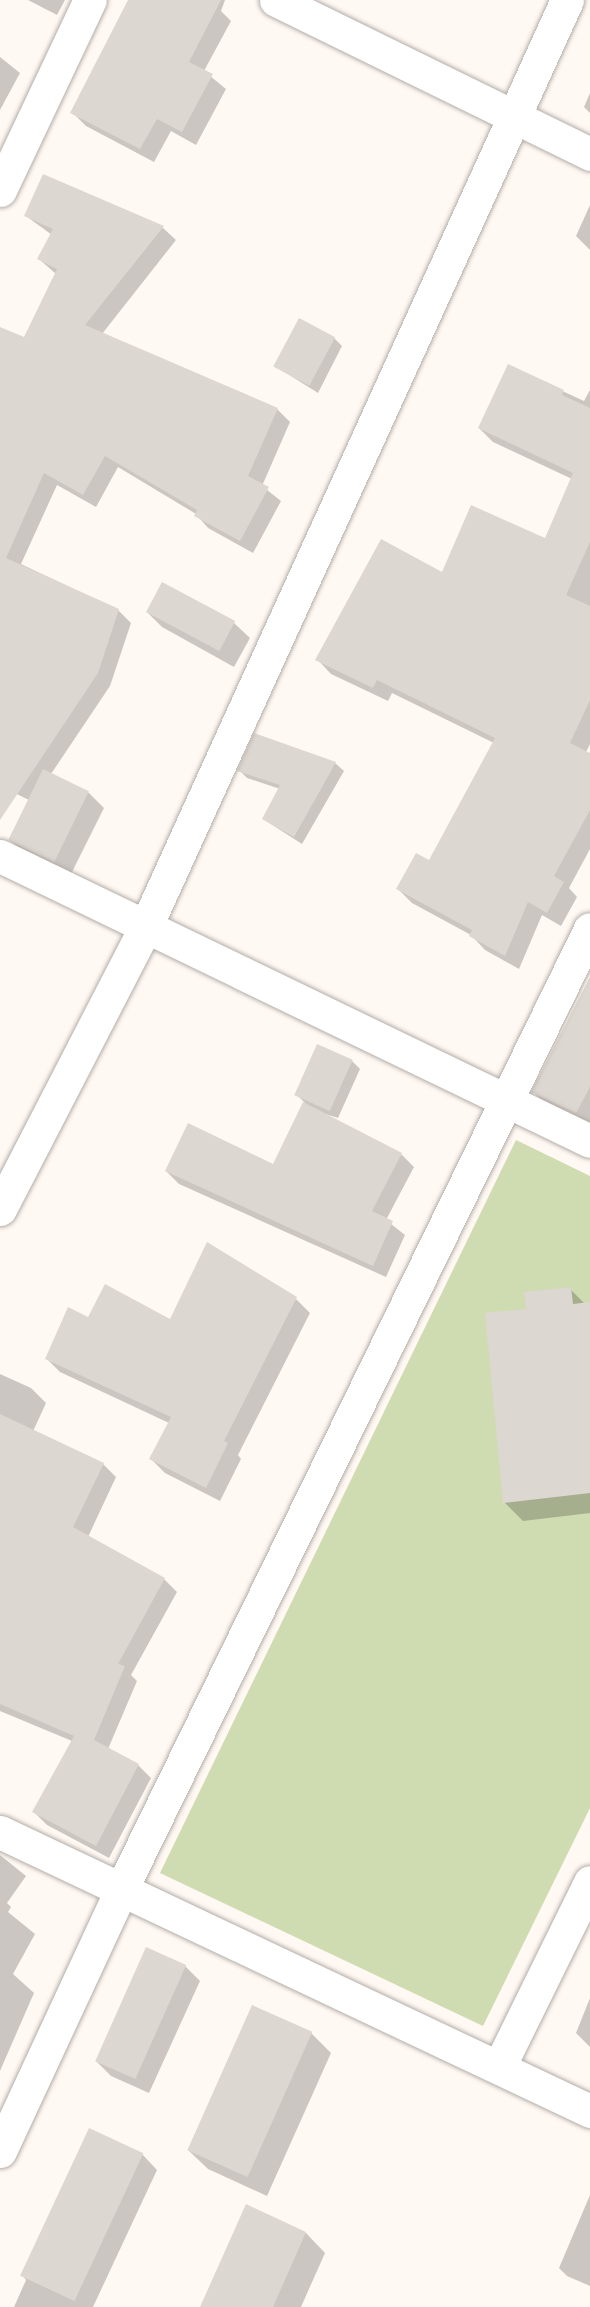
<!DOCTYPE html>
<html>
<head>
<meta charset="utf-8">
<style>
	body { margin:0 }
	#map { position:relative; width:590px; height:2307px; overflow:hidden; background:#fff8f3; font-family:"Public Sans",sans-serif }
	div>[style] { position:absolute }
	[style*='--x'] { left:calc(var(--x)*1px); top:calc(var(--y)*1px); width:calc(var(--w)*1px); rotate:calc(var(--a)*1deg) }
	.green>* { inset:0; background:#cfdbb1 }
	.shadow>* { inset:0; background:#0003 }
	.building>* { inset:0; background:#ddd7d1; transform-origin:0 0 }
	.roads { filter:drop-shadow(0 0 2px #b3ada8) drop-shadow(0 0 2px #b3ada8) }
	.minor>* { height:33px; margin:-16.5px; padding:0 16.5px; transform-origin:16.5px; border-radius:16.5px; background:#fff }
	span { translate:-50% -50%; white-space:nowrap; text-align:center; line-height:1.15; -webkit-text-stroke:5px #fff8f3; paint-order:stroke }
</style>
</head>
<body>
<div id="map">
	<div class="green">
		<div style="clip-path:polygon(516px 1140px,590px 1176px,590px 1808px,483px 2026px,160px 1873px)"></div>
	</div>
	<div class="shadow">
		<div style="clip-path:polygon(28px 0,65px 0,57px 15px)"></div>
		<div style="clip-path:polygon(131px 0,225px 0,221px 11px,231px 21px,204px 71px,226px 89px,196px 145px,171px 131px,154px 162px,86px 126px,72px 112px)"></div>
		<div style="clip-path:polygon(0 57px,20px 73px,0 110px)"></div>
		<div style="clip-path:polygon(590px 93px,590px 113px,584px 107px)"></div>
		<div style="clip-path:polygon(44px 176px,163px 228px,176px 240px,102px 334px,277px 409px,290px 422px,262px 486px,281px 501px,253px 553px,208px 528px,196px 514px,118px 467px,96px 507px,57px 485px,21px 564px,118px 610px,131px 623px,110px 686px,51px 774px,89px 793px,104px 808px,70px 876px,25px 854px,9px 839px,29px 800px,0 786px,0 329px,24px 339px,56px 274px,39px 259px,52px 235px,26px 216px)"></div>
		<div style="clip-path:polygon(590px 205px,590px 250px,576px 236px)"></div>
		<div style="clip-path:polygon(334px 338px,342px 346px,318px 393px,275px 366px)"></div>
		<div style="clip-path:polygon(508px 366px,584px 401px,590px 390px,590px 744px,586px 752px,590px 754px,590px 849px,569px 888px,577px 897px,561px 926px,542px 915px,519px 969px,485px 950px,471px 935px,412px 903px,398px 889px,430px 862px,494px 743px,392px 693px,388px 701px,331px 674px,317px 659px,443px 574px,545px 540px,572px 479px,493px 442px,479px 428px)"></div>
		<div style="clip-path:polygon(163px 584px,234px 623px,250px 638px,234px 667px,162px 627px,147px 612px)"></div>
		<div style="clip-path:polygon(335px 763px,344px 771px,302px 844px,263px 819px,280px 789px,247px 778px,239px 770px)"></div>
		<div style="clip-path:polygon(590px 984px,590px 1123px,546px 1104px,533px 1092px)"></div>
		<div style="clip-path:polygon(352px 1061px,360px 1069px,338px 1118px,319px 1112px,401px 1154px,414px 1167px,386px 1220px,405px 1235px,386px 1277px,179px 1184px,166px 1171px,274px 1166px,305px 1103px,296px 1094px)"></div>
		<div style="clip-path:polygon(570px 1289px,588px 1307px,590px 1320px,590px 1513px,523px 1521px,505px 1503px,527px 1311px)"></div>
		<div style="clip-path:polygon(296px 1299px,310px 1313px,238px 1455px,241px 1459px,220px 1501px,165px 1473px,151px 1459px,169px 1423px,60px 1372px,46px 1358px,89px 1319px,170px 1321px)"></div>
		<div style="clip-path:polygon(0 1374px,31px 1388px,46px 1403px,18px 1464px,0 1455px)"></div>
		<div style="clip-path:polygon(103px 1464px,116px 1477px,88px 1537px,164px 1579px,177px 1592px,131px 1675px,137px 1681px,108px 1749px,138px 1765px,151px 1778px,109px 1858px,47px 1825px,34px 1812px,72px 1741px,0 1711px,0 1521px)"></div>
		<div style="clip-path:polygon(0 1855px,26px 1876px,7px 1903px,11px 1907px,8px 1912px,35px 1934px,13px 1974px,34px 1993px,0 2071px)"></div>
		<div style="clip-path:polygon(185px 1966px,200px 1981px,149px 2093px,111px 2076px,96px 2061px)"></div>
		<div style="clip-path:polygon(590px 1998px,590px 2047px,576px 2033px)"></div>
		<div style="clip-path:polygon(311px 2033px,331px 2053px,267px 2196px,208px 2169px,188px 2150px)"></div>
		<div style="clip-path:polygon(142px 2154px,157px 2170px,93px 2307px,14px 2307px,26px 2280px,22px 2275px)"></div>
		<div style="clip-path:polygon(590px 2195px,590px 2286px,567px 2276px,559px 2268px)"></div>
		<div style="clip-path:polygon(247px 2206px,306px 2233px,325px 2253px,301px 2307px,202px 2307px)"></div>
	</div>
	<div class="building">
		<div style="clip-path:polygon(128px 0,221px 0,189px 62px,213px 74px,182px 132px,157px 119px,140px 149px,70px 113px)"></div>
		<div style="clip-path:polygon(43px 174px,164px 226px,85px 325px,278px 408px,248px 476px,269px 487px,240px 541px,194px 516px,197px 510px,105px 456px,83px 495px,44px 473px,6px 558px,119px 609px,98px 673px,0 820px,0 327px,24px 337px,57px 269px,37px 259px,53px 229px,24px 216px)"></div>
		<div style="left:299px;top:318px;width:41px;height:55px;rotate:28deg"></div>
		<div style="clip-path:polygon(508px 364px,564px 390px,562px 395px,590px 408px,590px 542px,566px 595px,590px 606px,590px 700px,570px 743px,590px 753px,590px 810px,554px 876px,564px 882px,547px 913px,528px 902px,505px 956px,469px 936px,472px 930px,396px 889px,416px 853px,429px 860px,495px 738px,377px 680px,373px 688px,315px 660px,381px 539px,442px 572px,471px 505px,545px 538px,573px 473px,478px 428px)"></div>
		<div style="left:162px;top:582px;width:83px;height:34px;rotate:28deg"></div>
		<div style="clip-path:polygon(254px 733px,336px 762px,294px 837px,262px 819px,280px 785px,237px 771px)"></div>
		<div style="left:43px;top:769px;width:51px;height:79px;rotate:26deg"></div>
		<div style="clip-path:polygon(590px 977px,590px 1087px,576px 1113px,531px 1092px)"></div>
		<div style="left:317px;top:1044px;width:39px;height:56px;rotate:24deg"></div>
		<div style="clip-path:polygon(303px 1102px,402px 1153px,372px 1211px,393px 1221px,373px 1266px,165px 1171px,188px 1123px,273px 1164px)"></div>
		<div style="clip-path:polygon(207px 1242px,297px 1297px,224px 1441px,228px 1443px,206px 1488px,149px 1459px,171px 1417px,45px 1359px,68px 1307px,88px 1317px,105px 1284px,170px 1319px)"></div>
		<div style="clip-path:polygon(571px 1287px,573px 1304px,590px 1302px,590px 1493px,503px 1503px,485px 1313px,526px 1309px,524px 1292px)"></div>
		<div style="clip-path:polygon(0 1414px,104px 1463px,73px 1527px,165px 1578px,118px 1664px,125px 1666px,94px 1740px,139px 1764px,96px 1846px,32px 1812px,74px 1736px,0 1704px)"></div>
		<div style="left:146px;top:1947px;width:44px;height:125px;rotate:24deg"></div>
		<div style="left:252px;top:2005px;width:66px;height:159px;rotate:24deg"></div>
		<div style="left:89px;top:2128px;width:60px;height:163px;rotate:25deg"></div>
		<div style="clip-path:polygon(246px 2204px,306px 2232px,273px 2307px,200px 2307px)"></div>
	</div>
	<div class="roads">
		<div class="minor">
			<div style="--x:276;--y:0;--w:350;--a:26.1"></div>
			<div style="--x:0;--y:190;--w:210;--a:-64.7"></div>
			<div style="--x:0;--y:856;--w:655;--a:25.78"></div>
			<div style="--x:0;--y:1209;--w:318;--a:-62.7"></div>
			<div style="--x:146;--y:926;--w:1017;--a:-65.55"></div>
			<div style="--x:0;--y:1832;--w:653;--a:25.31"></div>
			<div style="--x:499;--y:2067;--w:206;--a:-63.8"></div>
			<div style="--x:0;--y:2151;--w:288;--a:-65.1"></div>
			<div style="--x:121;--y:1890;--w:1069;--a:-63.99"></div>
		</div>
	</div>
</div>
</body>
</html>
